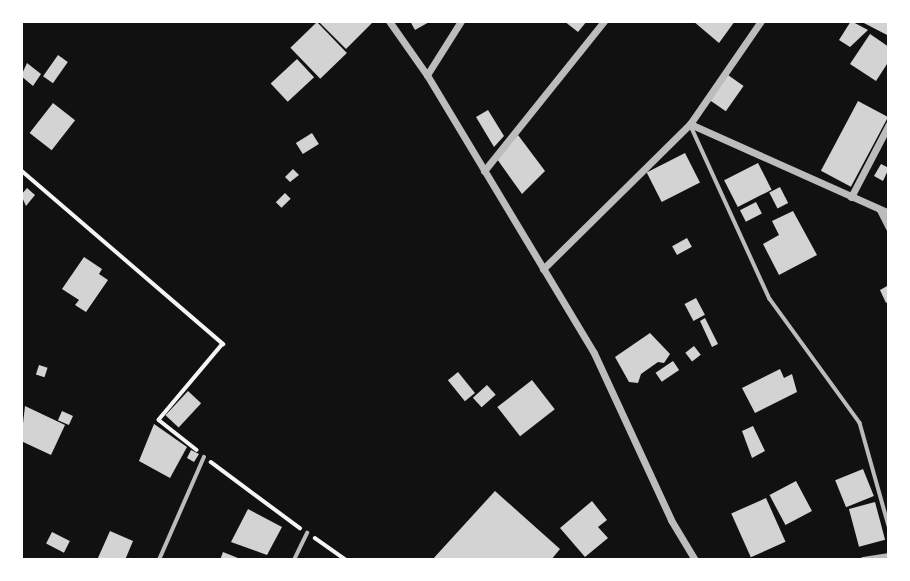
<!DOCTYPE html>
<html>
<head>
<meta charset="utf-8">
<style>
	body { margin:0 }
	#map { position:relative; width:910px; height:581px; overflow:hidden; background:#111; font-family:"IBM Plex Serif",serif }
	div>[style] { position:absolute }
	[style*='--x'] { left:calc(var(--x)*1px); top:calc(var(--y)*1px); width:calc(var(--w)*1px); rotate:calc(var(--a)*1deg) }
	.building>* { inset:0; background:#d3d3d3; transform-origin:0 0 }
	.path>* { height:3.5px; margin:-1.75px; padding:0 1.75px; transform-origin:1.75px; border-radius:1.75px; background:#f5f5f5 }
	.service>* { height:3.5px; margin:-1.75px; padding:0 1.75px; transform-origin:1.75px; border-radius:1.75px; background:#bcbcbc }
	.minor>* { height:7px; margin:-3.5px; padding:0 3.5px; transform-origin:3.5px; border-radius:3.5px; background:#bcbcbc }
	span { translate:-50% -50%; white-space:nowrap; text-align:center; line-height:1.15; -webkit-text-stroke:7px #fff; paint-order:stroke }
	.frame { position:absolute; inset:0; border:23px solid #fff; pointer-events:none }
</style>
</head>
<body>
<div id="map">
	<div class="building">
		<div style="clip-path:polygon(318px 21px,374px 21px,346px 49px)"></div>
		<div style="clip-path:polygon(410px 21px,431px 21px,415px 30px)"></div>
		<div style="clip-path:polygon(564px 21px,587px 21px,578px 32px)"></div>
		<div style="clip-path:polygon(693px 21px,735px 21px,719px 43px)"></div>
		<div style="clip-path:polygon(851px 21px,868px 30px,850px 47px,839px 40px)"></div>
		<div style="clip-path:polygon(860px 21px,889px 21px,889px 36px)"></div>
		<div style="left:317px;top:22px;width:43px;height:37px;rotate:46deg"></div>
		<div style="clip-path:polygon(870px 34px,889px 47px,889px 61px,876px 81px,850px 64px)"></div>
		<div style="left:58px;top:55px;width:12px;height:26px;rotate:35deg"></div>
		<div style="left:297px;top:59px;width:25px;height:36px;rotate:47deg"></div>
		<div style="clip-path:polygon(27px 63px,41px 74px,33px 86px,21px 76px)"></div>
		<div style="left:728px;top:75px;width:19px;height:31px;rotate:35deg"></div>
		<div style="left:858px;top:101px;width:34px;height:79px;rotate:28deg"></div>
		<div style="left:53px;top:103px;width:28px;height:38px;rotate:38deg"></div>
		<div style="clip-path:polygon(488px 110px,504px 136px,494px 147px,476px 117px)"></div>
		<div style="left:312px;top:133px;width:13px;height:19px;rotate:58deg"></div>
		<div style="clip-path:polygon(518px 135px,545px 171px,522px 194px,497px 159px)"></div>
		<div style="left:685px;top:153px;width:33px;height:43px;rotate:63deg"></div>
		<div style="left:758px;top:163px;width:30px;height:38px;rotate:63deg"></div>
		<div style="clip-path:polygon(881px 164px,889px 168px,883px 181px,874px 176px)"></div>
		<div style="clip-path:polygon(293px 169px,299px 175px,290px 182px,285px 177px)"></div>
		<div style="left:780px;top:187px;width:18px;height:12px;rotate:63deg"></div>
		<div style="clip-path:polygon(27px 188px,35px 195px,26px 206px,21px 195px)"></div>
		<div style="left:285px;top:193px;width:8px;height:13px;rotate:45deg"></div>
		<div style="left:756px;top:202px;width:13px;height:18px;rotate:63deg"></div>
		<div style="clip-path:polygon(793px 211px,817px 255px,779px 275px,763px 244px,779px 235px,772px 221px)"></div>
		<div style="left:687px;top:238px;width:10px;height:17px;rotate:61deg"></div>
		<div style="clip-path:polygon(84px 257px,102px 269px,99px 274px,108px 280px,86px 312px,75px 305px,79px 300px,62px 289px)"></div>
		<div style="clip-path:polygon(889px 285px,889px 301px,886px 303px,880px 290px)"></div>
		<div style="left:696px;top:298px;width:19px;height:13px;rotate:62deg"></div>
		<div style="clip-path:polygon(705px 318px,718px 344px,712px 347px,700px 321px)"></div>
		<div style="clip-path:polygon(650px 333px,670px 354px,664px 363px,658px 362px,641px 374px,638px 383px,629px 382px,615px 357px)"></div>
		<div style="left:694px;top:346px;width:11px;height:11px;rotate:52deg"></div>
		<div style="left:673px;top:361px;width:11px;height:21px;rotate:56deg"></div>
		<div style="left:39px;top:365px;width:9px;height:10px;rotate:18deg"></div>
		<div style="clip-path:polygon(780px 369px,784px 378px,792px 374px,797px 392px,755px 413px,742px 388px)"></div>
		<div style="left:458px;top:372px;width:27px;height:13px;rotate:51deg"></div>
		<div style="left:532px;top:380px;width:37px;height:44px;rotate:52deg"></div>
		<div style="left:487px;top:385px;width:13px;height:19px;rotate:48deg"></div>
		<div style="left:188px;top:391px;width:18px;height:33px;rotate:43deg"></div>
		<div style="clip-path:polygon(25px 406px,65px 425px,51px 455px,21px 441px)"></div>
		<div style="left:62px;top:411px;width:12px;height:10px;rotate:24deg"></div>
		<div style="clip-path:polygon(154px 424px,187px 447px,170px 478px,139px 461px)"></div>
		<div style="clip-path:polygon(753px 426px,765px 451px,752px 458px,742px 431px)"></div>
		<div style="clip-path:polygon(191px 450px,199px 454px,194px 462px,187px 458px)"></div>
		<div style="left:863px;top:469px;width:29px;height:30px;rotate:68deg"></div>
		<div style="left:796px;top:481px;width:34px;height:30px;rotate:62deg"></div>
		<div style="clip-path:polygon(495px 491px,560px 549px,551px 560px,432px 560px)"></div>
		<div style="left:766px;top:498px;width:48px;height:38px;rotate:66deg"></div>
		<div style="clip-path:polygon(592px 501px,607px 520px,598px 527px,608px 538px,585px 557px,560px 528px)"></div>
		<div style="left:875px;top:502px;width:39px;height:27px;rotate:75deg"></div>
		<div style="clip-path:polygon(248px 509px,282px 527px,267px 555px,231px 542px)"></div>
		<div style="clip-path:polygon(110px 531px,133px 541px,125px 560px,97px 560px)"></div>
		<div style="left:52px;top:532px;width:20px;height:13px;rotate:27deg"></div>
		<div style="clip-path:polygon(223px 552px,243px 560px,220px 560px)"></div>
	</div>
	<div class="path">
		<div style="--x:21;--y:170;--w:267;--a:40.7"></div>
		<div style="--x:223;--y:344;--w:99;--a:130.1"></div>
		<div style="--x:159;--y:420;--w:48;--a:38.3"></div>
		<div style="--x:211;--y:462;--w:111;--a:36.6"></div>
		<div style="--x:315;--y:538;--w:38;--a:35"></div>
	</div>
	<div class="service">
		<div style="--x:691;--y:126;--w:190;--a:65.5"></div>
		<div style="--x:770;--y:299;--w:153;--a:54"></div>
		<div style="--x:860;--y:423;--w:107;--a:74.3"></div>
		<div style="--x:159;--y:560;--w:112;--a:-66.4"></div>
		<div style="--x:294;--y:560;--w:30;--a:-64"></div>
	</div>
	<div class="minor">
		<div style="--x:389;--y:21;--w:66;--a:54.9"></div>
		<div style="--x:427;--y:75;--w:324;--a:59"></div>
		<div style="--x:594;--y:353;--w:184;--a:65.2"></div>
		<div style="--x:671;--y:520;--w:47;--a:59"></div>
		<div style="--x:427;--y:75;--w:64;--a:-57.8"></div>
		<div style="--x:690;--y:124;--w:125;--a:-55.4"></div>
		<div style="--x:484;--y:171;--w:192;--a:-51.3"></div>
		<div style="--x:851;--y:197;--w:82;--a:-62.5"></div>
		<div style="--x:880;--y:210;--w:20;--a:63"></div>
		<div style="--x:543;--y:269;--w:206;--a:-44.6"></div>
		<div style="--x:690;--y:124;--w:218;--a:24.1"></div>
		<div style="--x:863;--y:560;--w:26;--a:-9"></div>
	</div>
	<div class="frame"></div>
</div>
</body>
</html>
